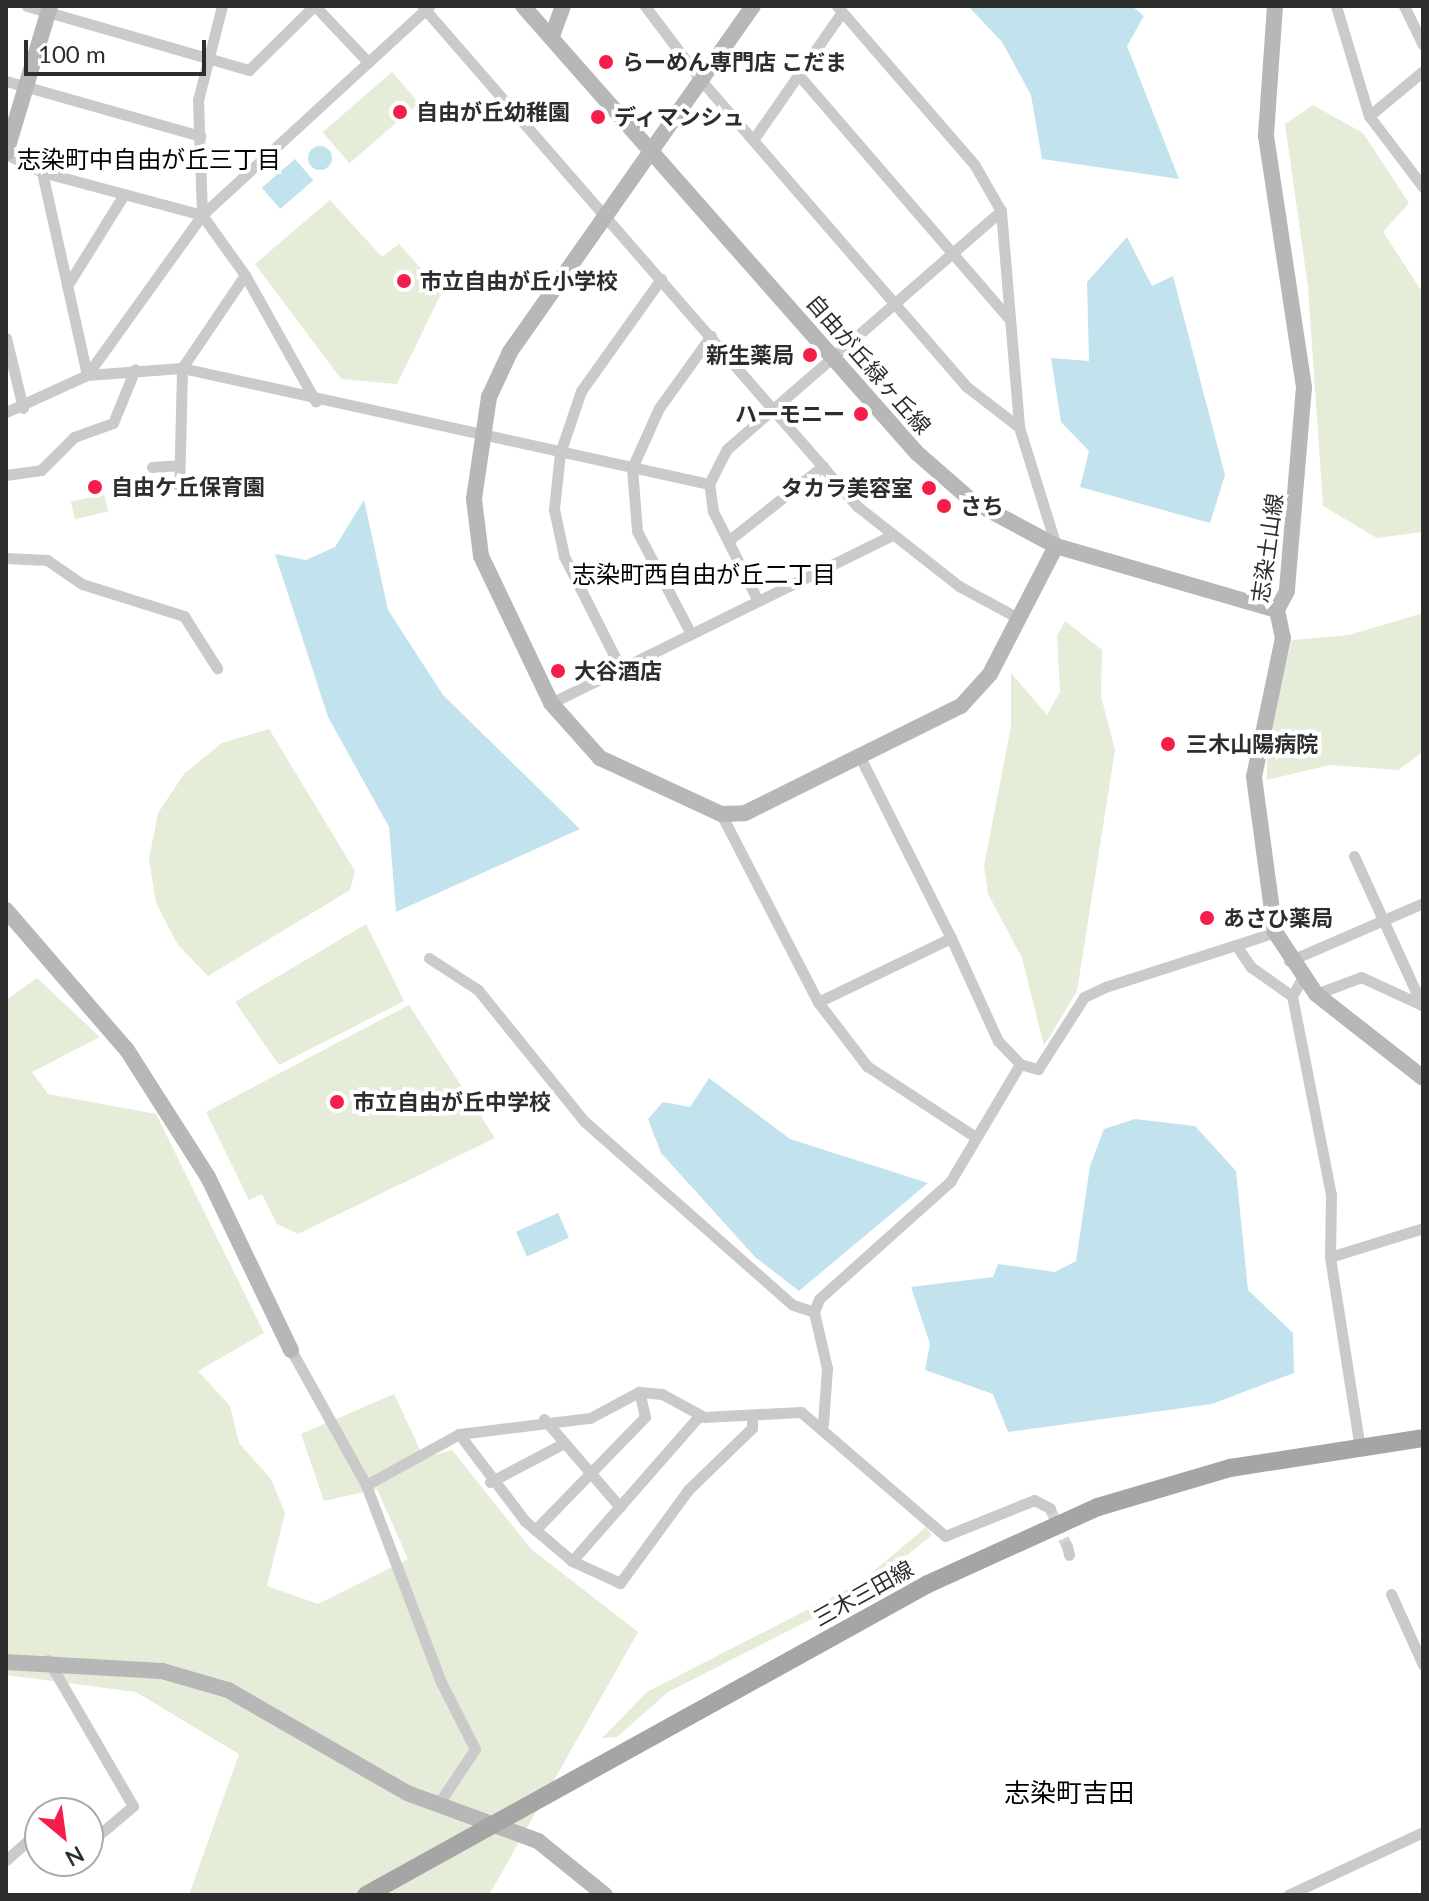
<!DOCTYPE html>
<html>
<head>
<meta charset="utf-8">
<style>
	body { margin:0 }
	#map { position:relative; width:1429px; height:1901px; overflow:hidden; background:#fff; font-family:Lato,"Noto Sans JP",sans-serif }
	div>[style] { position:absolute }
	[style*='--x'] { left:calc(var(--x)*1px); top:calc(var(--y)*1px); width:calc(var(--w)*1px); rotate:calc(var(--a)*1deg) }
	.green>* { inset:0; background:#e5ecd8; transform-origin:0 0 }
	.water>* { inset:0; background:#c2e3ee; transform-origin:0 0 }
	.round { border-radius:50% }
	.street-tunnel>* { height:11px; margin-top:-5.5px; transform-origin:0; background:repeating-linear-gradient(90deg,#d5d5d5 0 11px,transparent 0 16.5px) }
	.street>* { height:11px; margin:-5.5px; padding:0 5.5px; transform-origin:5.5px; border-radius:5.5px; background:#cacaca }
	.secondary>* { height:16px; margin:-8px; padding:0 8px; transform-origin:8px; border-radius:8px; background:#b7b7b7 }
	.primary>* { height:18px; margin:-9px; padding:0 9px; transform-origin:9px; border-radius:9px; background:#a5a5a5 }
	.dots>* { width:22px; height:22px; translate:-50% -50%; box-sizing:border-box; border:4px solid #fff; border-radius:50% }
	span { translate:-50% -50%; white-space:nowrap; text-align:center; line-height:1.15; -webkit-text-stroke:8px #fff; paint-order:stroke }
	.poi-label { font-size:22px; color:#2d2d2d; font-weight:700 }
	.left { translate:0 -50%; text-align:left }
	.right { translate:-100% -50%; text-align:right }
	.street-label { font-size:22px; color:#2d2d2d }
	.neighbourhood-label { font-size:24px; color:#000 }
	.quarter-label { font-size:26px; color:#000 }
	.frame { position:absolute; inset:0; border:8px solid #2d2d2d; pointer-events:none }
	.north { position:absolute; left:24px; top:1797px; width:80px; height:80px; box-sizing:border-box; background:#fff; border:2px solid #ababab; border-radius:50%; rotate:151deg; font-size:22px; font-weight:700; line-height:32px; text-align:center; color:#2d2d2d }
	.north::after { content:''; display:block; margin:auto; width:28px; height:36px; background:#f51d49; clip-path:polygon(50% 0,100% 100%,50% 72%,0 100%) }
	.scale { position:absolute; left:24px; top:40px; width:182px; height:36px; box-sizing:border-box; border:4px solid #2d2d2d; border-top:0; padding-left:10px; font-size:24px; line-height:28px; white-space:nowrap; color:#2d2d2d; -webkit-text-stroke:6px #fff; paint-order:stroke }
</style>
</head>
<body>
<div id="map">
	<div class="green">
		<div style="left:392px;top:72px;width:41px;height:92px;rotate:49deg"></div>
		<div style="clip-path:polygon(1313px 105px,1363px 133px,1409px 203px,1383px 232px,1423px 293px,1423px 532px,1377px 538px,1323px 506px,1308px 287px,1285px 124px)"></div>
		<div style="clip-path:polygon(330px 200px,382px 257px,399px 244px,442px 292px,397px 384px,341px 379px,255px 264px)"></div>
		<div style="left:104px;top:494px;width:18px;height:34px;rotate:77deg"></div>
		<div style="clip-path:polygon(1423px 613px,1423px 752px,1398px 770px,1330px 765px,1267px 780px,1267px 739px,1292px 640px,1349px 635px)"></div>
		<div style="clip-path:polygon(1065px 621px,1102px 650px,1101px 696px,1115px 750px,1077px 991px,1044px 1046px,1022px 958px,988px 894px,984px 866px,1011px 726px,1011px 673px,1047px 715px,1060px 692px,1057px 636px)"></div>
		<div style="clip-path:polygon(269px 729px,355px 871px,350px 890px,208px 976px,178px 945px,156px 903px,149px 859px,158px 813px,184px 774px,222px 743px)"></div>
		<div style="clip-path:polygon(366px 924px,404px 1001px,279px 1065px,235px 1002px)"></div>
		<div style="clip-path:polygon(37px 978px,100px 1037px,32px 1072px,48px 1094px,156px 1114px,264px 1333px,198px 1371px,230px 1406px,239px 1443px,271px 1479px,285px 1513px,267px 1586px,318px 1604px,408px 1559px,377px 1489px,324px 1501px,301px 1434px,394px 1394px,424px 1458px,452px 1450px,531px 1549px,638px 1632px,489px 1895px,189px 1895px,239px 1754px,136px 1692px,6px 1675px,6px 1000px)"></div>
		<div style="clip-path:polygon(409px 1005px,495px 1138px,298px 1234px,277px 1224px,262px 1194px,249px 1200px,206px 1112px)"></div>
		<div style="clip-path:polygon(926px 1527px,932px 1535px,857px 1596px,668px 1692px,617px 1737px,602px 1738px,647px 1692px,861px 1582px)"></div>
	</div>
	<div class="water">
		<div style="clip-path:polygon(968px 6px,1132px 6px,1144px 16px,1127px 46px,1179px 179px,1042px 159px,1031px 95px,1002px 42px)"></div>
		<div class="round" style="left:308px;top:146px;width:24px;height:24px"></div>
		<div style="left:295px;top:159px;width:28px;height:44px;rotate:49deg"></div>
		<div style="clip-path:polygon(1127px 237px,1152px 286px,1173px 276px,1225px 475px,1210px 523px,1080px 487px,1089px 451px,1061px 422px,1051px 358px,1089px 361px,1087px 282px)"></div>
		<div style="clip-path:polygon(364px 500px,388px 610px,443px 695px,580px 829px,396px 912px,389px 827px,328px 717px,275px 554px,306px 560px,335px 547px)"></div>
		<div style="clip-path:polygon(709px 1078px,790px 1139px,928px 1183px,799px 1291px,755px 1257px,661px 1153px,648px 1119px,663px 1102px,690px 1107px)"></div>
		<div style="clip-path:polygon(1135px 1119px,1195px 1126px,1236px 1171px,1248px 1290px,1293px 1333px,1294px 1373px,1212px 1404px,1008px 1432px,993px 1394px,925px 1370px,930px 1344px,911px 1287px,993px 1277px,998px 1264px,1055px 1272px,1076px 1261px,1090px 1166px,1104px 1129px)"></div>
		<div style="left:558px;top:1213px;width:27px;height:46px;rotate:66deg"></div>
	</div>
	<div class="street-tunnel">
		<div style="--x:1050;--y:1508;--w:42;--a:65.9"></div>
	</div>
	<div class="street">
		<div style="--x:27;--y:6;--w:231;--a:16.1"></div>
		<div style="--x:249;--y:70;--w:91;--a:-44.6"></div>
		<div style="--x:222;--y:6;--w:97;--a:104.3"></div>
		<div style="--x:198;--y:100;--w:115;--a:88"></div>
		<div style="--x:202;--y:215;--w:74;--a:54.4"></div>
		<div style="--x:245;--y:275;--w:145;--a:60.8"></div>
		<div style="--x:315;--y:6;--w:76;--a:46.6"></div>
		<div style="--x:422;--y:6;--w:663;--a:48.98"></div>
		<div style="--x:857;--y:506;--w:130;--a:38.1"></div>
		<div style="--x:959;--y:586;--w:69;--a:28.4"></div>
		<div style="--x:645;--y:6;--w:91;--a:53"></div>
		<div style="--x:700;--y:79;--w:408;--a:49.1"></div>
		<div style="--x:967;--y:387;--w:66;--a:37.6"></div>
		<div style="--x:837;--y:6;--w:209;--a:49.1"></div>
		<div style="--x:974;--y:164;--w:54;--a:60.1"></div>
		<div style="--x:1001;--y:211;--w:217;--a:85.2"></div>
		<div style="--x:1019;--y:427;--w:125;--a:72.7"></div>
		<div style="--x:1336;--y:6;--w:115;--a:73.3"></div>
		<div style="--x:1369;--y:116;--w:89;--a:52.7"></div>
		<div style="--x:1404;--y:6;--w:43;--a:64"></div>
		<div style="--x:796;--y:72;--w:326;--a:49.2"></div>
		<div style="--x:6;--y:81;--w:202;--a:15.8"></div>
		<div style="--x:1369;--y:116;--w:70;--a:-39.8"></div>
		<div style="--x:753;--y:140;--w:156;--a:-55.2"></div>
		<div style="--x:6;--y:154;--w:40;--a:26.6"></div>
		<div style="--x:42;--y:172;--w:166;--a:15"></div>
		<div style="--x:42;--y:172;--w:208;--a:77.5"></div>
		<div style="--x:67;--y:286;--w:106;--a:-58.1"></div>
		<div style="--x:6;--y:338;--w:72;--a:76.3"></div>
		<div style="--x:87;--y:375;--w:197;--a:-54.3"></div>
		<div style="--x:202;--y:215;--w:309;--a:-42.6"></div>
		<div style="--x:6;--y:412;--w:89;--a:-24.6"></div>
		<div style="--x:87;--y:375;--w:95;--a:-4.2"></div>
		<div style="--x:182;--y:368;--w:540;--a:12.41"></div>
		<div style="--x:152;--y:467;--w:26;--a:-4"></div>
		<div style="--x:6;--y:475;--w:35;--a:-8"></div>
		<div style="--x:41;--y:470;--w:47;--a:-45"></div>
		<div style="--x:74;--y:437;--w:41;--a:-19.7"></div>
		<div style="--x:113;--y:423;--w:58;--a:-67.8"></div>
		<div style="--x:179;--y:493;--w:125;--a:-88.6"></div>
		<div style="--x:182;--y:368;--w:112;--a:-55.9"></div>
		<div style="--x:728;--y:541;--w:121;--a:-38.3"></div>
		<div style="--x:6;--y:558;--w:41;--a:2.8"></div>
		<div style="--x:47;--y:560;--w:42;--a:34.4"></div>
		<div style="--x:82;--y:584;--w:107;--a:17.4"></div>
		<div style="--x:184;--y:616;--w:62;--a:57.6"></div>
		<div style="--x:758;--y:601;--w:101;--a:-116.6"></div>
		<div style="--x:713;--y:511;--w:27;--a:-98"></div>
		<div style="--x:709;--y:484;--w:39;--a:-63"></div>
		<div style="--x:727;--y:449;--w:363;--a:-41"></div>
		<div style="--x:691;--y:634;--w:116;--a:-117.7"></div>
		<div style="--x:637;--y:531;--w:63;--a:-94.5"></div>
		<div style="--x:632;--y:468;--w:66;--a:-65.8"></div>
		<div style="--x:659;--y:408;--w:89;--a:-54.2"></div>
		<div style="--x:621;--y:669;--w:127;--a:-116.8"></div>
		<div style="--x:564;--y:556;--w:48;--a:-102"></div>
		<div style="--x:554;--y:509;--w:56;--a:-83.9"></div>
		<div style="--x:560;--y:453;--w:65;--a:-71.3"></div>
		<div style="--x:581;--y:391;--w:138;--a:-54.5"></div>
		<div style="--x:551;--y:703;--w:377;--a:-26.2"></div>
		<div style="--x:721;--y:814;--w:212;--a:62.7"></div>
		<div style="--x:818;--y:1002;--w:148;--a:-25.7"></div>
		<div style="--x:951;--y:938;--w:203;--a:-116.7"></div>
		<div style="--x:1354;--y:856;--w:164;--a:65.5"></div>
		<div style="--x:951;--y:938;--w:113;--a:65.5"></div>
		<div style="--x:998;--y:1041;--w:32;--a:46"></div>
		<div style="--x:1020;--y:1064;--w:19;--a:16"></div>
		<div style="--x:1038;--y:1069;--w:85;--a:-57.4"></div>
		<div style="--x:1084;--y:997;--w:23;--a:-25"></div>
		<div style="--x:1105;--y:987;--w:138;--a:-17.8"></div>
		<div style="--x:1236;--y:945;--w:27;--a:56"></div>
		<div style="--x:1251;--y:967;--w:50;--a:35.3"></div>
		<div style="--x:1292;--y:996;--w:20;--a:-60"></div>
		<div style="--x:1236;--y:945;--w:41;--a:-18.4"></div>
		<div style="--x:429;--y:958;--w:59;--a:33.1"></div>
		<div style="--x:478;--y:990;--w:169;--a:51"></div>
		<div style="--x:584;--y:1121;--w:278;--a:41.4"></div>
		<div style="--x:793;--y:1305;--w:22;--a:18"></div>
		<div style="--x:1289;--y:961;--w:146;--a:-23.4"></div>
		<div style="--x:1316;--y:994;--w:48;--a:-20.7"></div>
		<div style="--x:1361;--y:977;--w:67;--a:24.7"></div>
		<div style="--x:1292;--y:996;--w:202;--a:78.9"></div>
		<div style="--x:1331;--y:1194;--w:63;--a:90.9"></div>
		<div style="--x:1330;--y:1257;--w:194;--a:81.1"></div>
		<div style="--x:818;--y:1002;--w:81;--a:52.6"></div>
		<div style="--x:867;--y:1066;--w:128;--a:33.2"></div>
		<div style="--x:1330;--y:1257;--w:97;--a:-17.3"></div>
		<div style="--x:291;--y:1350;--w:154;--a:60.9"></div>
		<div style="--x:366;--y:1485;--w:209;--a:69.2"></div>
		<div style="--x:440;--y:1680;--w:77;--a:63.1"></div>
		<div style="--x:475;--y:1749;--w:65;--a:123.7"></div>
		<div style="--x:544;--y:1419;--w:116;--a:49.2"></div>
		<div style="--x:823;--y:1424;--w:56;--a:-85.9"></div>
		<div style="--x:827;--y:1368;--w:57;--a:-103.1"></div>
		<div style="--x:814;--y:1312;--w:14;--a:-69"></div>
		<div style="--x:819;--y:1299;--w:176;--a:-41.8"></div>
		<div style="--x:950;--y:1182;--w:137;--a:-59.3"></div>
		<div style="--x:459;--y:1434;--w:109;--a:52.8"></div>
		<div style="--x:525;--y:1521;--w:62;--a:40.4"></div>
		<div style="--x:572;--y:1561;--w:53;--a:24.6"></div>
		<div style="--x:620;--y:1583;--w:115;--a:-53.8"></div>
		<div style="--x:688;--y:1490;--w:89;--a:-44.1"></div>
		<div style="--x:752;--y:1428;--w:13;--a:-90"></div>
		<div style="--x:490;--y:1482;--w:84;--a:-27.8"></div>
		<div style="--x:366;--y:1485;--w:106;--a:-28.7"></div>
		<div style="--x:459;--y:1434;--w:132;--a:-7"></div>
		<div style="--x:590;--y:1418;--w:55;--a:-28"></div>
		<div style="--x:639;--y:1392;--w:23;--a:5"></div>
		<div style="--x:662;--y:1394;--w:48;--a:28.7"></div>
		<div style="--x:704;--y:1417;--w:97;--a:-3"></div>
		<div style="--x:801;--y:1412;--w:190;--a:40.7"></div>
		<div style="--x:945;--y:1536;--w:96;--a:-22"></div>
		<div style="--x:1034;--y:1500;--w:18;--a:27"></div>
		<div style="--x:535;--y:1530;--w:158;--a:-45.8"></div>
		<div style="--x:645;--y:1417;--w:26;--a:-103"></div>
		<div style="--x:1067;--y:1546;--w:9;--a:77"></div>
		<div style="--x:572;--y:1561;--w:194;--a:-48.8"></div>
		<div style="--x:1391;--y:1594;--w:78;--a:65.7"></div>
		<div style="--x:48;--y:1660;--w:169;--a:59.8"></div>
		<div style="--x:133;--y:1806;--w:59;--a:139.8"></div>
		<div style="--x:6;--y:1860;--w:45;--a:-41.4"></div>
		<div style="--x:1288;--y:1895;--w:149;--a:-25"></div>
	</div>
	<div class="secondary">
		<div style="--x:523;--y:6;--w:596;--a:48.61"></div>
		<div style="--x:917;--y:453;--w:73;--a:41.1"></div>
		<div style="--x:972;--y:501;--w:95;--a:28.2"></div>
		<div style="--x:1056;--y:546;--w:230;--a:16.2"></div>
		<div style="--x:753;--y:6;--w:423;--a:125.1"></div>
		<div style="--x:510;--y:352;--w:50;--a:115"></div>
		<div style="--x:489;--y:397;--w:103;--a:98.4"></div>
		<div style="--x:474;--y:499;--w:57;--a:83"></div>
		<div style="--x:481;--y:556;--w:163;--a:64.5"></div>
		<div style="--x:551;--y:703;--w:74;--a:48.3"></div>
		<div style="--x:600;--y:758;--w:133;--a:24.8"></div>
		<div style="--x:721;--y:814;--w:24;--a:-2"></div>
		<div style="--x:745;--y:813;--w:241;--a:-26.4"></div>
		<div style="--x:961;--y:706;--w:43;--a:-47.8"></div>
		<div style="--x:990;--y:674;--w:144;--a:-62.7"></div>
		<div style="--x:1275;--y:6;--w:130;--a:94"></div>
		<div style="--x:1266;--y:136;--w:254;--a:81.4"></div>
		<div style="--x:1304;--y:387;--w:205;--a:94.8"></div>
		<div style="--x:1287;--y:591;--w:21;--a:118"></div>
		<div style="--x:552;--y:36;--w:32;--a:-70"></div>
		<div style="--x:6;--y:153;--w:153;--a:-73.3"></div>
		<div style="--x:1277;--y:610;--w:29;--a:78"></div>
		<div style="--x:1283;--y:638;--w:142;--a:101.8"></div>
		<div style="--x:1254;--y:777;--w:156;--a:82.3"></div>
		<div style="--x:1275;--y:932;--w:74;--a:56.5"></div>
		<div style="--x:1316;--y:994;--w:136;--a:38.1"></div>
		<div style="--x:6;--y:910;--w:185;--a:49.2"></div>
		<div style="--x:127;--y:1050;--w:151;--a:57.5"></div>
		<div style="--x:208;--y:1177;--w:192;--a:64.4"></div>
		<div style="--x:6;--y:1662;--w:156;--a:3.3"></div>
		<div style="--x:162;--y:1671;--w:69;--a:16.1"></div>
		<div style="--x:228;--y:1690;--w:207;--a:29.9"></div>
		<div style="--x:407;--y:1793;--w:140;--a:20.1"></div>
		<div style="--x:538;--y:1841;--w:86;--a:38.9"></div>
	</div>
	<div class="primary">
		<div style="--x:366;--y:1895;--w:642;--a:-28.96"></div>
		<div style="--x:928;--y:1584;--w:187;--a:-24.4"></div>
		<div style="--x:1098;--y:1507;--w:138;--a:-16.5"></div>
		<div style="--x:1230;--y:1468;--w:195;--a:-8.8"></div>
	</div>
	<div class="dots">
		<div style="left:606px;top:62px;background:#f51d49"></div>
		<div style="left:400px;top:112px;background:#f51d49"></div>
		<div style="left:598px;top:117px;background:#f51d49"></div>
		<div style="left:404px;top:281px;background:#f51d49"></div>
		<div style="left:810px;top:355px;background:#f51d49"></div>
		<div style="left:861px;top:414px;background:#f51d49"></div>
		<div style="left:95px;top:487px;background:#f51d49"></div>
		<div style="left:929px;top:488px;background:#f51d49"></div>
		<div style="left:944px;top:506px;background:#f51d49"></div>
		<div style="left:558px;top:671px;background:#f51d49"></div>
		<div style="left:1168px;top:744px;background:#f51d49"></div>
		<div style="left:1207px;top:918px;background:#f51d49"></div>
		<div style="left:337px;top:1102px;background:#f51d49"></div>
	</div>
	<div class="poi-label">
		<span class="left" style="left:622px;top:62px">らーめん専門店 こだま</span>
		<span class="left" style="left:416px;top:112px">自由が丘幼稚園</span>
		<span class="left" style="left:614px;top:117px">ディマンシュ</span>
		<span class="left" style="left:420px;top:281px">市立自由が丘小学校</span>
		<span class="right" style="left:794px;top:355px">新生薬局</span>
		<span class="right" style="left:845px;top:414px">ハーモニー</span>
		<span class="left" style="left:111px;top:487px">自由ケ丘保育園</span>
		<span class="right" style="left:913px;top:488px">タカラ美容室</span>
		<span class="left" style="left:960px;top:506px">さち</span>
		<span class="left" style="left:574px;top:671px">大谷酒店</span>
		<span class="left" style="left:1186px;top:744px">三木山陽病院</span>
		<span class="left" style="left:1223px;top:918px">あさひ薬局</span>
		<span class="left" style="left:353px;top:1102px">市立自由が丘中学校</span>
	</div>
	<div class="street-label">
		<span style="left:869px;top:364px;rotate:49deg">自由が丘緑ヶ丘線</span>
		<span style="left:1267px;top:548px;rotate:-82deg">志染土山線</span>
		<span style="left:863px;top:1593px;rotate:-29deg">三木三田線</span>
	</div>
	<div class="neighbourhood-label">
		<span style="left:149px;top:159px">志染町中自由が丘三丁目</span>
		<span style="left:704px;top:574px">志染町西自由が丘二丁目</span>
	</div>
	<div class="quarter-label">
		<span style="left:1069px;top:1793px">志染町吉田</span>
	</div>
	<div class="frame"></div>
	<div class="north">N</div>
	<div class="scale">100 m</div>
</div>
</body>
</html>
